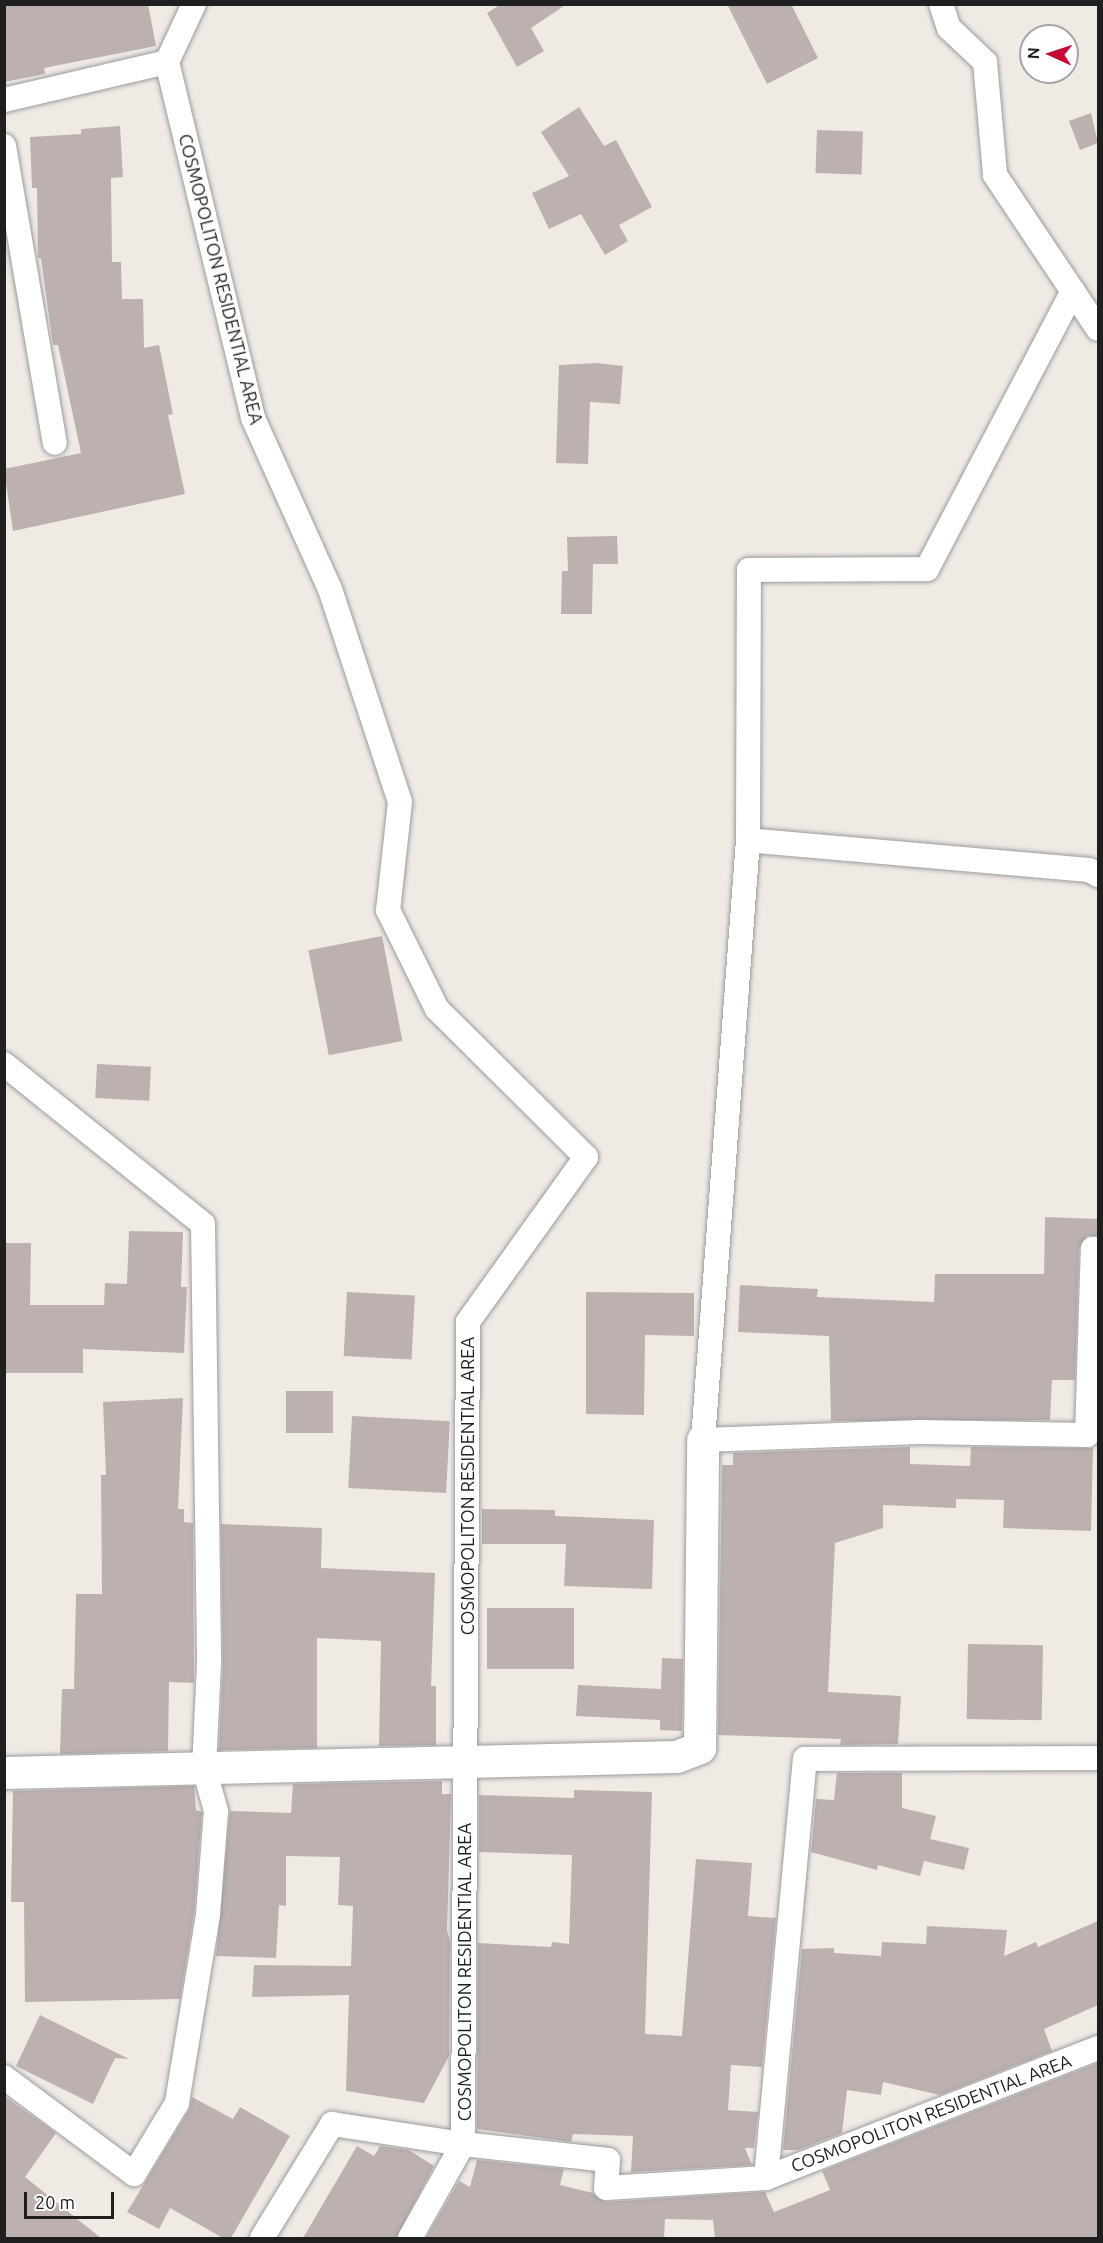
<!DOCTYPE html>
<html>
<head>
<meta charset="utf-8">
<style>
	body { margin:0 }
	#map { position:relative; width:1103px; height:2243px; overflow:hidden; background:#f0eae5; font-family:Ubuntu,sans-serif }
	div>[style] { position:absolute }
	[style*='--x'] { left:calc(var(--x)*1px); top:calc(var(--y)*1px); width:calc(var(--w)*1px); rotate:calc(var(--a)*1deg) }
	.building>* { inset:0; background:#bcb1af; transform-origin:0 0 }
	.roads { filter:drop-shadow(0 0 2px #9c9c9c) drop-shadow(0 0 2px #9c9c9c) }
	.minor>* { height:24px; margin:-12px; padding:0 12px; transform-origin:12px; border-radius:12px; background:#fff }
	.tertiary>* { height:32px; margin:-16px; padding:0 16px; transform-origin:16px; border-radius:16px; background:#fff }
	span { translate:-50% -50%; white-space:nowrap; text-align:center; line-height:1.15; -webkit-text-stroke:4.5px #fff; paint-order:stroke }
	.street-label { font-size:18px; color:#1f1f1f }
	.frame { position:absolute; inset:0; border:6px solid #1f1f1f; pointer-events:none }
	.north { position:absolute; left:1019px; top:24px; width:60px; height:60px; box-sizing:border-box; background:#fff; border:2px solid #a5a5a5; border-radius:50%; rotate:273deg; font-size:16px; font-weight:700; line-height:24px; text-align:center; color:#1f1f1f }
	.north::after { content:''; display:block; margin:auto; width:21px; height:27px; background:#ca0433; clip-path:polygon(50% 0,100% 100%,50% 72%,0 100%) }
	.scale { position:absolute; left:24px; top:2192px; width:90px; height:27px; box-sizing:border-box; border:3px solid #1f1f1f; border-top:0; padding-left:8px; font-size:18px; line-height:21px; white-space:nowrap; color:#1f1f1f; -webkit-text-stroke:4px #fff; paint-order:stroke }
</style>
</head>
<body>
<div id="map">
	<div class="building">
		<div style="clip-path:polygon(4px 4px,148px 4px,156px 46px,44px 68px,45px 74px,4px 82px)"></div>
		<div style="clip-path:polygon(501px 4px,567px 4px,531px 28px,544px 51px,517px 67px,487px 13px)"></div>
		<div style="clip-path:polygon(727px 4px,791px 4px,818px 58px,767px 84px)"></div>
		<div style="clip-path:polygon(579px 107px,604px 146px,616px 140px,652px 207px,619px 225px,628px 241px,605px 255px,581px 214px,549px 229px,532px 193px,569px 176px,541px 132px)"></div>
		<div style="clip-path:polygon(1091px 113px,1098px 143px,1080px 150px,1069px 121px)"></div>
		<div style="clip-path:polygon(120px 126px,123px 177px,111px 178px,112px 262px,121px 262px,122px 299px,143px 299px,144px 348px,159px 345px,173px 414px,168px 415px,185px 494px,13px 531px,4px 469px,81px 453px,58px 345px,53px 345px,41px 258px,38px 258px,37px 188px,32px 188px,30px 137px,81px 134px,81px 129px)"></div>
		<div style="left:817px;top:130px;width:46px;height:43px;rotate:2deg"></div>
		<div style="clip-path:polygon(597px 363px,623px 366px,620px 404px,590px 402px,588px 464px,556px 463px,559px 365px)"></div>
		<div style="clip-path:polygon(617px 536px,618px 564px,593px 564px,592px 614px,561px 614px,562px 571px,568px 571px,567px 537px)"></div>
		<div style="left:382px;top:936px;width:107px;height:75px;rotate:79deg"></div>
		<div style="left:97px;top:1064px;width:54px;height:34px;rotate:3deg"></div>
		<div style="clip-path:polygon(1045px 1217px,1098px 1219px,1098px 1236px,1087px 1236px,1079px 1249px,1075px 1380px,1052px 1380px,1050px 1420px,831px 1421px,829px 1336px,738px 1332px,740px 1285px,818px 1289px,817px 1297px,934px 1302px,935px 1274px,1044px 1274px)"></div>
		<div style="clip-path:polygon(129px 1231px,183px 1232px,181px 1287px,187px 1287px,184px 1353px,83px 1349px,83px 1373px,4px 1373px,4px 1243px,31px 1243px,30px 1305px,104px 1305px,105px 1283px,127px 1284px)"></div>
		<div style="left:347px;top:1292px;width:68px;height:64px;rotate:3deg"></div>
		<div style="clip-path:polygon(586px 1292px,694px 1293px,694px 1336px,645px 1335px,644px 1415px,586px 1414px)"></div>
		<div style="left:333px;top:1391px;width:42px;height:47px;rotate:90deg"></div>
		<div style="clip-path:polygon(183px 1398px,178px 1509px,184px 1509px,184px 1522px,193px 1523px,194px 1683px,169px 1682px,168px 1751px,60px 1754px,62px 1689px,74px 1689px,76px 1594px,102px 1594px,101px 1475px,106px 1475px,103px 1402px)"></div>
		<div style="left:352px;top:1416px;width:98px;height:72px;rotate:3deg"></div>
		<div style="clip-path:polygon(910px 1447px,910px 1464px,970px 1466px,971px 1447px,1093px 1448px,1091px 1531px,1003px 1528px,1004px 1500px,956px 1499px,956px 1508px,883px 1505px,883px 1528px,835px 1543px,828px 1692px,901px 1696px,898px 1744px,840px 1745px,841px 1739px,718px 1735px,722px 1465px,733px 1465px,733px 1453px)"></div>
		<div style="clip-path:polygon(482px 1509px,555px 1510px,555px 1516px,654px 1520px,652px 1589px,564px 1586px,566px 1544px,482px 1544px)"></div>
		<div style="clip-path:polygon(221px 1524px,322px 1528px,321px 1568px,435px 1573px,431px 1686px,436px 1686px,436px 1745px,379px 1746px,381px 1641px,317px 1638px,317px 1748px,219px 1750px,223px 1663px)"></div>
		<div style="left:487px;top:1608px;width:87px;height:61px"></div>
		<div style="left:968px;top:1644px;width:75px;height:75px;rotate:1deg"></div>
		<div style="clip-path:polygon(662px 1658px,683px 1659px,682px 1731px,660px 1730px,660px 1720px,576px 1716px,578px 1685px,661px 1689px)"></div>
		<div style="clip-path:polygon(837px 1773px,902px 1773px,902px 1808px,936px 1816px,930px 1839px,969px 1848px,964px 1870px,924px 1861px,920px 1876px,878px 1865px,877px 1870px,811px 1852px,816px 1799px,834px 1800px)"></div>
		<div style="clip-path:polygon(442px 1781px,442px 1794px,451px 1794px,447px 1930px,450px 1941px,449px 2056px,424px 2103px,346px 2091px,349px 1995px,252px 1997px,254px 1965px,351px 1966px,353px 1906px,338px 1905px,340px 1857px,286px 1856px,286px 1906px,279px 1905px,276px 1958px,216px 1956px,230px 1811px,291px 1813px,293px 1784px)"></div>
		<div style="clip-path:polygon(194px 1786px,196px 1810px,202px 1812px,194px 1913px,180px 1999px,25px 2002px,24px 1902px,11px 1902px,13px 1791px)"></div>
		<div style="clip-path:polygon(574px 1790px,652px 1792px,645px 2034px,682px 2036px,696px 1859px,752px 1863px,748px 1916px,776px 1918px,762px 2067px,731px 2065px,728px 2110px,758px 2112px,754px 2148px,745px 2148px,752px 2165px,631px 2172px,633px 2136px,573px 2134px,571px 2142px,477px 2129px,478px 1943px,551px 1947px,552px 1942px,569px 1944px,572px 1855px,479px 1852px,479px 1795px,574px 1798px)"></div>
		<div style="clip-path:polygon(1098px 1921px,1098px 2005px,1044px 2029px,1052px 2051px,940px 2095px,883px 2082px,881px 2095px,847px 2090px,842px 2133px,798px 2150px,783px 2150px,802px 1949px,834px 1948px,834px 1953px,881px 1956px,882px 1942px,926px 1944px,927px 1926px,1007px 1930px,1004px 1956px,1036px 1942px,1038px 1947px)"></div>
		<div style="clip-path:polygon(40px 2015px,129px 2059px,115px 2058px,93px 2104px,16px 2066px)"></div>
		<div style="clip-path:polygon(1098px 2063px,1098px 2238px,715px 2238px,713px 2220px,665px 2219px,664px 2238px,426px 2238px,459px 2181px,470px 2187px,477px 2160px,564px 2169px,560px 2185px,593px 2193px,606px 2202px,765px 2192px,774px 2212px,830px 2190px,822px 2171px)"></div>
		<div style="clip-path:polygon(4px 2096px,56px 2133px,25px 2177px,101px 2238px,4px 2238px)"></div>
		<div style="clip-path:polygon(192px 2097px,233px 2119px,240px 2107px,290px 2136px,231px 2238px,223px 2238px,170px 2208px,159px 2229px,127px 2212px,189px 2110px)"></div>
		<div style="clip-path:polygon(357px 2146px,374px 2156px,380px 2146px,409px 2150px,434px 2166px,396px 2238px,303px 2238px)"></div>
	</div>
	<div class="roads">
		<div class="minor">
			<div style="--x:194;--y:4;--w:64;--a:115"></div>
			<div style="--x:167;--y:62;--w:366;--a:76.4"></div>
			<div style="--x:253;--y:418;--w:188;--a:65.8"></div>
			<div style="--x:330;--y:589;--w:224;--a:71.8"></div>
			<div style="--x:400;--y:802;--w:109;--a:96.3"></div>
			<div style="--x:388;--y:910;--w:110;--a:63.7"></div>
			<div style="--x:437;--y:1009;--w:210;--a:44.8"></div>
			<div style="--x:586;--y:1157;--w:203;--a:125.6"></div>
			<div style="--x:468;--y:1322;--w:822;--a:90.35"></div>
			<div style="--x:463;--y:2144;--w:146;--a:6.3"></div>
			<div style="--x:608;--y:2160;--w:28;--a:94"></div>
			<div style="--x:606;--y:2188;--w:160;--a:-3.6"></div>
			<div style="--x:766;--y:2178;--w:357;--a:-21.4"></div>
			<div style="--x:941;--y:4;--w:25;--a:72"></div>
			<div style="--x:949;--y:28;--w:50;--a:43.4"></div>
			<div style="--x:985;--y:62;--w:113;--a:84.9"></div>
			<div style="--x:995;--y:175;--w:185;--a:56.2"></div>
			<div style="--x:4;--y:100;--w:167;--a:-13.1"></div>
			<div style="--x:4;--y:146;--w:301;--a:80.3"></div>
			<div style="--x:748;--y:840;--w:270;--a:-89.8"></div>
			<div style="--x:749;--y:570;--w:178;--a:-0.3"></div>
			<div style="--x:927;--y:569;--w:314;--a:-62.3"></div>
			<div style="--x:1098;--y:875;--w:10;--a:-151"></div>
			<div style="--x:1089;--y:870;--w:342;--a:-175"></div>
			<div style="--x:748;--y:840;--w:602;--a:94.29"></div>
			<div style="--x:703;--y:1440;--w:217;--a:-2.1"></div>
			<div style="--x:920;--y:1432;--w:167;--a:1"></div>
			<div style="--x:1087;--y:1435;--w:186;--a:-88.2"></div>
			<div style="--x:1093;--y:1249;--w:5;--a:11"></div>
			<div style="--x:4;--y:1064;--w:255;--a:38.8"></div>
			<div style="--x:203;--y:1224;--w:439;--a:89.2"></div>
			<div style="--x:209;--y:1663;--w:105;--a:92.7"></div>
			<div style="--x:204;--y:1768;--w:45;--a:74.4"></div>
			<div style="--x:216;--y:1811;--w:104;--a:94.4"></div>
			<div style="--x:208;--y:1915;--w:191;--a:99.4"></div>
			<div style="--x:177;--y:2103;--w:83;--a:121.2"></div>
			<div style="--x:134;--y:2174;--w:162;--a:-143.3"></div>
			<div style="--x:766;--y:2178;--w:421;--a:-84.7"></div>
			<div style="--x:805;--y:1759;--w:293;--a:-0.2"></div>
			<div style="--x:262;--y:2238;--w:134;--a:-58.4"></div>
			<div style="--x:332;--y:2124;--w:133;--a:8.7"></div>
			<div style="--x:463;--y:2144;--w:108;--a:119.4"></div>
		</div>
		<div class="tertiary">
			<div style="--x:4;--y:1773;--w:673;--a:-1.36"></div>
			<div style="--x:677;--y:1757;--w:25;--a:-21"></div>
			<div style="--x:700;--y:1748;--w:308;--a:-89.4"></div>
		</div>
	</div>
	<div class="street-label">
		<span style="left:221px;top:279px;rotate:76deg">COSMOPOLITON RESIDENTIAL AREA</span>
		<span style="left:467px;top:1486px;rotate:-90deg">COSMOPOLITON RESIDENTIAL AREA</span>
		<span style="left:464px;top:1972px;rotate:-90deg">COSMOPOLITON RESIDENTIAL AREA</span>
		<span style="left:931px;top:2113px;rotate:-21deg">COSMOPOLITON RESIDENTIAL AREA</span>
	</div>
	<div class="frame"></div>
	<div class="north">N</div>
	<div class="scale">20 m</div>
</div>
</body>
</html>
